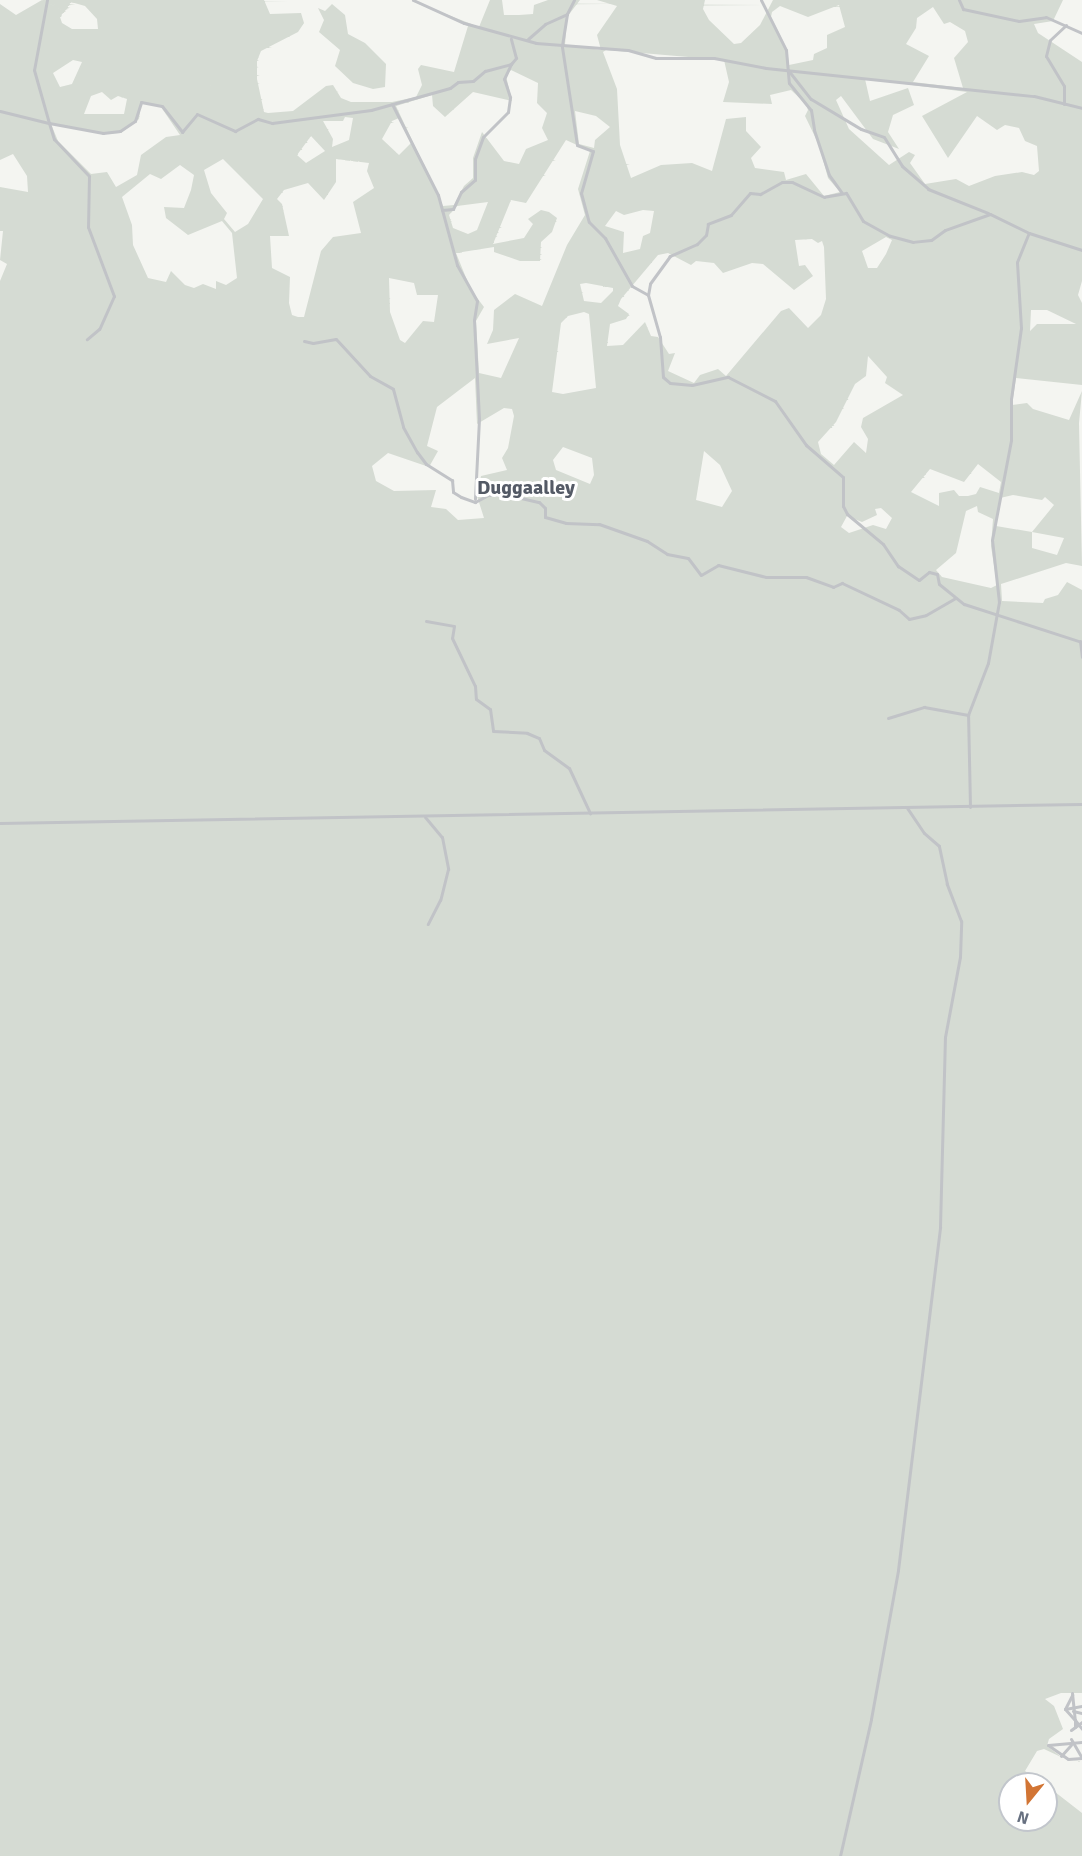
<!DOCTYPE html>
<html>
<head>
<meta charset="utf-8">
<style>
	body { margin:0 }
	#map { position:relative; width:1082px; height:1856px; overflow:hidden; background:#f4f5f1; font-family:Signika,sans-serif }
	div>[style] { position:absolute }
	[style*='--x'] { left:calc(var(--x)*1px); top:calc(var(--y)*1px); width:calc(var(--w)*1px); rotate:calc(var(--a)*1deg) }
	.green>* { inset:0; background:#d5dbd3 }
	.minor>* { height:3px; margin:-1.5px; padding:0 1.5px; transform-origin:1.5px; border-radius:1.5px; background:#c1c3c7 }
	span { translate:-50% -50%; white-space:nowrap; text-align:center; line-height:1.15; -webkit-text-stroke:6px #fff; paint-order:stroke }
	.quarter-label { font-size:20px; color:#545a66; font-weight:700 }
	.north { position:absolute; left:998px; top:1772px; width:60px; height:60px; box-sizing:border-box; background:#fff; border:2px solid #c2c6cc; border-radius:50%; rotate:198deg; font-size:16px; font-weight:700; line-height:24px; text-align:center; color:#677080 }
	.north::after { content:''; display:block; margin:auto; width:21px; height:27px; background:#d27534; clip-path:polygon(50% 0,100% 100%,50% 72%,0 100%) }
</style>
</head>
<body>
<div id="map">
	<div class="green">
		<div style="clip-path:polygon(evenodd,42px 0,264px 0,270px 14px,301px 13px,304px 23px,298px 32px,261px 51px,257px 61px,257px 79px,264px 112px,268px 113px,293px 111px,326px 86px,333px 85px,341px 98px,351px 102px,392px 102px,416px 97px,422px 85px,418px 69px,421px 65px,454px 72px,468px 26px,410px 0,479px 27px,490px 0,502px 0,504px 15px,519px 15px,533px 14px,534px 5px,548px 0,580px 0,567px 17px,565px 45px,601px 50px,597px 35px,617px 6px,597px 0,705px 0,703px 9px,709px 20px,734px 44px,741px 43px,760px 25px,773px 0,1063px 0,1053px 21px,1034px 24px,1038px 33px,1082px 62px,1082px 281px,1078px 295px,1082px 303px,1082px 385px,1016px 378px,1012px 405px,1027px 403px,1033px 409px,1069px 420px,1082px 391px,1079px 423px,1082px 566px,1066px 563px,1001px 584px,1002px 601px,1043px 603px,1045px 599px,1058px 595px,1067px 582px,1082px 590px,1082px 1693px,1061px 1693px,1045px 1699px,1054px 1706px,1063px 1729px,1049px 1739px,1047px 1746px,1060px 1756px,1082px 1762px,1061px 1757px,1044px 1749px,1037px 1751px,1025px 1771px,1044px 1784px,1010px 1784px,1010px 1820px,1046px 1820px,1046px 1785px,1082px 1813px,1082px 1856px,0 1856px,0 281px,7px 264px,0 260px,3px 231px,0 231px,0 187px,28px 192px,27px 176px,13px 154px,0 160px,0 4px,16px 15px,42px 0,71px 2px,85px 6px,97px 19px,98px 29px,72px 29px,62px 23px,60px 17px,71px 2px,42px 0,839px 5px,845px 27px,827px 35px,827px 48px,814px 54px,813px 60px,789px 65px,787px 49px,771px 17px,772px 12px,780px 6px,808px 17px,839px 5px,42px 0,933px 7px,944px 24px,950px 22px,965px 31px,968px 42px,954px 58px,963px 88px,913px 82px,929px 56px,906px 44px,916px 28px,917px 18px,933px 7px,42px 0,606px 50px,724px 60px,729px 82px,723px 102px,772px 104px,770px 95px,791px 90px,806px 104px,808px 110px,805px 116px,819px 145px,828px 178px,840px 192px,824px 196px,806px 174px,786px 180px,784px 172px,755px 168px,751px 158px,761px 147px,746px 131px,746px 117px,726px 119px,712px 171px,692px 163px,661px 165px,631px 178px,620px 145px,617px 89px,603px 52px,606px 50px,42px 0,73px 60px,82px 62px,72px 84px,60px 87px,53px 73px,73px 60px,42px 0,511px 70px,538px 83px,537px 103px,547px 113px,542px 128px,548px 140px,526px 149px,519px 164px,504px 161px,482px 132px,473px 158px,473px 178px,464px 186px,454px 205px,443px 206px,396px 106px,432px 95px,433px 106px,445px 117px,473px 92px,512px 101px,506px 76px,511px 70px,42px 0,865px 79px,967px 92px,922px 116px,948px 158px,977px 116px,997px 130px,1005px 125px,1019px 128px,1025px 141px,1037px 146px,1039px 171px,1034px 175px,1022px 172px,995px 176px,969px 186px,956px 179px,925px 184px,910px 163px,915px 155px,909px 152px,889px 165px,849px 129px,836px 100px,841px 96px,873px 139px,899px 149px,888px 132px,893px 115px,914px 105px,908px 88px,870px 101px,865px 79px,42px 0,102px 92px,111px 100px,118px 96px,127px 99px,124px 114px,84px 114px,91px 96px,102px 92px,42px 0,141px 103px,161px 107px,180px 135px,166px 137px,141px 155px,137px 175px,116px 187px,107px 172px,91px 174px,58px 141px,51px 124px,104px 134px,121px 133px,139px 119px,141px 103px,42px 0,575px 111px,596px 116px,610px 127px,595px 140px,594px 148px,579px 144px,575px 111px,42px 0,345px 117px,353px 118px,349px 140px,332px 147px,333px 139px,323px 121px,343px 121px,345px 117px,42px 0,399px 118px,411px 143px,399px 155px,382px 139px,392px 121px,399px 118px,42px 0,311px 136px,325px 151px,306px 163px,297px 155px,311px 136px,42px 0,566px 140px,590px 151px,578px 189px,585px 215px,567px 245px,542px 306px,515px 294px,494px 310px,493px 330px,487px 344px,519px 338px,501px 378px,479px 373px,476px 321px,484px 307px,471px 290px,456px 253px,494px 247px,494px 252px,520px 261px,540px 261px,541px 242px,552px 232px,557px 218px,549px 212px,541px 210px,528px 219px,533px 224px,524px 238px,493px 244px,511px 200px,526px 203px,566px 140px,42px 0,223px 159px,263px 199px,248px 224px,235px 232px,224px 219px,227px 213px,211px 193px,204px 170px,223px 159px,42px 0,336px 159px,369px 163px,367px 171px,374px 188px,353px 202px,361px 233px,333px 237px,321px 251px,304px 317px,298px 317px,292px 315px,289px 303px,290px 277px,272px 268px,270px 236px,289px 236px,282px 204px,277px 199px,284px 190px,308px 183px,324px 200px,336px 182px,336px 159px,42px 0,180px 165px,194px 175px,191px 190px,184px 208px,164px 207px,166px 218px,188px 235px,222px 221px,232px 233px,237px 278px,226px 285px,216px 281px,216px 289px,203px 284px,194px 288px,185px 285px,171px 271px,166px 282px,148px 278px,133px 245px,132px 225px,122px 197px,150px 174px,161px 179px,180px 165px,42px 0,488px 202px,477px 230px,468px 234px,453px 228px,449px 215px,457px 206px,488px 202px,42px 0,643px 210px,654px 211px,650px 233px,643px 236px,640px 249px,623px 253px,624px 232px,605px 226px,616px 211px,624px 215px,643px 210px,42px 0,886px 237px,892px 240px,886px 254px,877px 268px,868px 268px,862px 251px,886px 237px,42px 0,812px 239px,818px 243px,822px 241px,824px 247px,826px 299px,821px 315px,808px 328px,789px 308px,781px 311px,726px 376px,718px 369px,700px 375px,694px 383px,668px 371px,675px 353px,669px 354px,658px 337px,651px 336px,645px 322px,623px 345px,607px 346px,610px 324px,626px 319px,629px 314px,618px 306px,621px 299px,658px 255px,668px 253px,691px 265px,696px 261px,714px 263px,723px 273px,752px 263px,763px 264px,794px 290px,813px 276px,805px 265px,799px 266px,795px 240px,812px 239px,42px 0,389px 278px,414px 283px,417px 295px,438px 295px,434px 322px,423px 321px,405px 343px,400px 340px,390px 312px,389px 278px,42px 0,586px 283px,613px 288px,613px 291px,601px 303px,584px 301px,580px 284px,586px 283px,42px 0,1031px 310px,1047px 310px,1076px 324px,1037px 324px,1030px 331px,1031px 310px,42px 0,584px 312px,589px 314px,596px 388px,563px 394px,552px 392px,561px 323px,568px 316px,584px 312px,42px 0,868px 356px,887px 377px,885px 383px,903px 395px,863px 418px,861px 427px,868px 439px,866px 453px,854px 442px,834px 465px,821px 454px,818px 442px,836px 422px,855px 384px,866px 376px,868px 356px,42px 0,475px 378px,477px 424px,504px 408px,512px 409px,514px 416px,508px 448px,502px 458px,507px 470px,481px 476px,477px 496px,484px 518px,458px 520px,446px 509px,431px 507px,436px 490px,394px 491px,376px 481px,372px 466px,388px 453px,429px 467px,438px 451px,427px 446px,437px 407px,475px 378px,42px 0,563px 447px,592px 458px,594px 475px,590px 484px,556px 470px,553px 460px,563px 447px,42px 0,704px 451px,720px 465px,732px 491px,722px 507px,696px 500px,704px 451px,42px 0,978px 464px,1001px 482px,999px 493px,980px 487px,976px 494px,968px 496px,959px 496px,954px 490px,939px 493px,939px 506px,911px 492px,930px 469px,964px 482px,978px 464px,42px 0,1013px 495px,1042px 500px,1045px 497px,1054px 505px,1032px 532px,996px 526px,1000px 498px,1013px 495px,42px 0,977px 506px,978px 512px,993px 519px,991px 546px,997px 585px,991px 588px,942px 577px,936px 570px,956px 553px,966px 511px,977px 506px,42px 0,881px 508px,892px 518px,886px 529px,873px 525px,849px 533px,841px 527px,847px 516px,862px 522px,877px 515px,875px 509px,881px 508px,42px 0,1032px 532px,1064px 538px,1057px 555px,1032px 548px,1032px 532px)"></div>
		<div style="clip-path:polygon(332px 4px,345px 15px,348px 34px,365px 43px,386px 64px,385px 87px,373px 89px,353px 83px,335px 66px,340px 50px,319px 32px,324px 20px,318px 8px,325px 11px)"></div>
	</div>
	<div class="minor">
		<div style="--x:47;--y:0;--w:71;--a:100.5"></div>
		<div style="--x:34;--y:70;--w:55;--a:74.2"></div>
		<div style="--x:49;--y:123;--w:55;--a:10.5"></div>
		<div style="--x:103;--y:133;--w:17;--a:-7"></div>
		<div style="--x:120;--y:131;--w:18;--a:-34"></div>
		<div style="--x:135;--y:121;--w:20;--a:-72"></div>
		<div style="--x:141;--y:102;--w:21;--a:11"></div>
		<div style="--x:162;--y:106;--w:33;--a:52"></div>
		<div style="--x:182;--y:132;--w:23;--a:-50"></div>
		<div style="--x:197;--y:114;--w:42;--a:24.1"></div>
		<div style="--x:235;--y:131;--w:26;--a:-28"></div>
		<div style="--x:258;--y:119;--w:15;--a:16"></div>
		<div style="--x:272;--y:123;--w:100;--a:-7.5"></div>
		<div style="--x:371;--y:110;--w:82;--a:-15.6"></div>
		<div style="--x:450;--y:88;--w:10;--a:-37"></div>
		<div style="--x:458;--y:82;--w:15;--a:-4"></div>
		<div style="--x:473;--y:81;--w:16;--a:-40"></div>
		<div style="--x:485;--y:71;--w:27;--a:-15"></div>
		<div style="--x:511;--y:64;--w:8;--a:-50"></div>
		<div style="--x:516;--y:58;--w:20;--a:-105"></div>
		<div style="--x:413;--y:0;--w:56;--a:24.3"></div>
		<div style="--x:464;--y:23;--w:75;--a:15.5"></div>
		<div style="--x:536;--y:43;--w:92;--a:4.4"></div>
		<div style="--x:628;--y:50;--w:29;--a:16"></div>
		<div style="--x:656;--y:58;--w:58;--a:0"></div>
		<div style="--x:714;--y:58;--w:53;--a:10.9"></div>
		<div style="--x:766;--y:68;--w:269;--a:6"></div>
		<div style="--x:1034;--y:96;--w:49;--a:14"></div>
		<div style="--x:574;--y:0;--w:16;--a:117"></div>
		<div style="--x:567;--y:14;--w:33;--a:99"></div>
		<div style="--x:562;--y:47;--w:99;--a:81.3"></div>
		<div style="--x:577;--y:145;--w:17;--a:21"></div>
		<div style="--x:593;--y:151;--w:44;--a:105.9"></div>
		<div style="--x:581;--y:193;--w:30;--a:75"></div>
		<div style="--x:589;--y:222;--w:23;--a:45"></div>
		<div style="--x:605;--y:238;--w:55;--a:60.6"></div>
		<div style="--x:632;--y:286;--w:18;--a:29"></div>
		<div style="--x:761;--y:0;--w:56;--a:63.4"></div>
		<div style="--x:786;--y:50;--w:33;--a:85"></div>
		<div style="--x:789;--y:83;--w:35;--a:51"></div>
		<div style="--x:811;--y:110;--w:20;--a:81"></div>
		<div style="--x:814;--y:130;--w:47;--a:71.6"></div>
		<div style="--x:829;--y:175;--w:22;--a:54"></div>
		<div style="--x:959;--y:0;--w:10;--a:66"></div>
		<div style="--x:963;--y:9;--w:57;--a:12.1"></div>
		<div style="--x:1019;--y:21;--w:27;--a:-8"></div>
		<div style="--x:1046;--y:17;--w:39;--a:24"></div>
		<div style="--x:528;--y:39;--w:23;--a:-41"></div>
		<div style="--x:545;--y:24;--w:24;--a:-24"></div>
		<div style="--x:788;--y:70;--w:37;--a:52"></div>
		<div style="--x:811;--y:99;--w:58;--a:31"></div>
		<div style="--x:861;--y:129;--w:24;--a:19"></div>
		<div style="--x:884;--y:137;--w:34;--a:58"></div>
		<div style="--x:902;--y:166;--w:35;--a:41"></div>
		<div style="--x:928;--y:189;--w:65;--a:21.8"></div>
		<div style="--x:392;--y:104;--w:102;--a:63.2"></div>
		<div style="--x:438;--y:195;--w:73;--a:74.8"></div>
		<div style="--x:457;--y:265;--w:41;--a:60.9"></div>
		<div style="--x:477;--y:301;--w:19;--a:99"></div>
		<div style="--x:474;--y:320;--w:99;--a:87.1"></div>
		<div style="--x:479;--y:419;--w:80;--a:92.9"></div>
		<div style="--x:1064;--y:104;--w:18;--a:-90"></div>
		<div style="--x:1064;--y:86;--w:35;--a:-121"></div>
		<div style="--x:1046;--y:56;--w:16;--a:-76"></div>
		<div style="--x:1050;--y:40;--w:22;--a:-43"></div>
		<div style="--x:0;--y:111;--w:50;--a:13.8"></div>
		<div style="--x:49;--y:123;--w:17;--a:73"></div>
		<div style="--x:54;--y:139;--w:51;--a:46.6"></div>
		<div style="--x:89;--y:176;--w:51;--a:91.1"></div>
		<div style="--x:88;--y:227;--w:74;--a:69.4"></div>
		<div style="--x:114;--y:296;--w:36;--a:114"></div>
		<div style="--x:99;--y:329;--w:16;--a:140"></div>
		<div style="--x:442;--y:210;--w:11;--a:-5"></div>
		<div style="--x:453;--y:209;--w:19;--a:-65"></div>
		<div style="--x:461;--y:192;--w:18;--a:-41"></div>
		<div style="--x:475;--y:180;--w:21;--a:-90"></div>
		<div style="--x:475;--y:159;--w:23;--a:-70"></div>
		<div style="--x:483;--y:137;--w:35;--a:-45"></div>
		<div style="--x:508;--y:112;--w:15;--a:-82"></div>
		<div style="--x:510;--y:97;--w:19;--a:-108"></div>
		<div style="--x:504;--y:79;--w:17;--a:-65"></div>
		<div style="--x:1029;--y:233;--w:43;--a:-154"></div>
		<div style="--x:990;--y:214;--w:48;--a:160.4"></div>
		<div style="--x:945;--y:230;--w:17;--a:144"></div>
		<div style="--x:931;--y:240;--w:18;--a:174"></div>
		<div style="--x:913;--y:242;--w:24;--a:-165"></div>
		<div style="--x:890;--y:236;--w:31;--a:-151"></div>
		<div style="--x:863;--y:221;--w:33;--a:-121"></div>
		<div style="--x:846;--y:193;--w:22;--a:170"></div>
		<div style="--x:824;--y:197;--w:35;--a:-155"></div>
		<div style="--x:792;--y:182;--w:10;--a:180"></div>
		<div style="--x:782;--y:182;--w:25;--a:151"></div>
		<div style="--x:760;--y:194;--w:10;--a:-174"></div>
		<div style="--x:750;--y:193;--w:29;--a:131"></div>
		<div style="--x:731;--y:215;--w:25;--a:159"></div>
		<div style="--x:708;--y:224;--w:11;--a:100"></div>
		<div style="--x:706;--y:235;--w:13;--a:135"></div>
		<div style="--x:697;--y:244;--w:30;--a:156"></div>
		<div style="--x:670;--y:256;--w:34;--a:126"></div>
		<div style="--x:650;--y:284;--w:11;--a:100"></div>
		<div style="--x:648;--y:295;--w:44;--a:74.1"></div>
		<div style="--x:660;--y:337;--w:40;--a:85.7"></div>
		<div style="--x:663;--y:377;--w:9;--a:41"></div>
		<div style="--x:670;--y:383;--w:22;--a:5"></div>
		<div style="--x:692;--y:385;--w:37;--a:-13"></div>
		<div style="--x:728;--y:377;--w:53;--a:27.1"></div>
		<div style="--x:775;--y:401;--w:54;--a:54.8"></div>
		<div style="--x:806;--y:445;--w:49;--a:40.9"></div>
		<div style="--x:843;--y:477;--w:29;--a:90"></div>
		<div style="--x:843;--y:506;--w:9;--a:63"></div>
		<div style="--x:847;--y:514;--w:47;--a:39.8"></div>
		<div style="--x:883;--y:544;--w:27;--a:56"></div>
		<div style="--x:898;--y:566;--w:25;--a:34"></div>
		<div style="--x:919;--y:580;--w:13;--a:-39"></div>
		<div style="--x:929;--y:572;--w:8;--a:14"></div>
		<div style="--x:937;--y:574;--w:10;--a:79"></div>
		<div style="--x:939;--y:584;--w:32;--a:39"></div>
		<div style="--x:964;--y:604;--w:124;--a:17.9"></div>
		<div style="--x:304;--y:341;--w:9;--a:13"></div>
		<div style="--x:313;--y:343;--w:23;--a:-10"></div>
		<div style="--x:336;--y:339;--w:50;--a:47.4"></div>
		<div style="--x:370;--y:376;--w:26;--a:29"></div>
		<div style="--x:393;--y:389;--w:39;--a:75"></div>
		<div style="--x:403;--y:427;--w:29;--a:61"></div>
		<div style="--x:417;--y:452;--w:15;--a:53"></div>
		<div style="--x:426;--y:464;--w:31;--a:32"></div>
		<div style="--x:452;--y:480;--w:12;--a:85"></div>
		<div style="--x:453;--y:492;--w:9;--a:32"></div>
		<div style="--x:461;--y:497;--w:15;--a:20"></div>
		<div style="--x:475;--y:502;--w:15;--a:-28"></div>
		<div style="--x:488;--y:495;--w:20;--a:0"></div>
		<div style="--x:508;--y:495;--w:32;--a:13"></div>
		<div style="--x:539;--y:502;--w:8;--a:45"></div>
		<div style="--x:545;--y:508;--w:9;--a:90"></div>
		<div style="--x:545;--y:517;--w:22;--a:16"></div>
		<div style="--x:566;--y:523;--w:33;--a:2"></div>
		<div style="--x:599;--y:524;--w:51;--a:19.5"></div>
		<div style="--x:647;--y:541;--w:24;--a:33"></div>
		<div style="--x:667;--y:554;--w:21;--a:11"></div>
		<div style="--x:688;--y:558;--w:21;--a:53"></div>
		<div style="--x:701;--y:575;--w:20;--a:-30"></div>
		<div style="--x:718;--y:565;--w:49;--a:14"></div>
		<div style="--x:766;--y:577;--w:40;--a:0"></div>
		<div style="--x:806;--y:577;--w:29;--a:20"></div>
		<div style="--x:833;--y:587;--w:10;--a:-24"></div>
		<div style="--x:842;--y:583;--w:63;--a:25.3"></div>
		<div style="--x:899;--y:610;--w:13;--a:42"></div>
		<div style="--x:909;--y:619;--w:17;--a:-13"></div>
		<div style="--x:926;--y:615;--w:34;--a:-30"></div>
		<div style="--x:426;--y:621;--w:28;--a:10"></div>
		<div style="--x:454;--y:626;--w:12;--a:99"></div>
		<div style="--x:452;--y:638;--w:53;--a:64.4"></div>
		<div style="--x:475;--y:686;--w:13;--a:86"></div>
		<div style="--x:476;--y:699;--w:17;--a:36"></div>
		<div style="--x:490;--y:709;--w:22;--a:82"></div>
		<div style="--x:493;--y:731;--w:34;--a:3"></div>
		<div style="--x:527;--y:733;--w:13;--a:23"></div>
		<div style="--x:539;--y:738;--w:13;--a:67"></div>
		<div style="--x:544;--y:750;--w:31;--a:36"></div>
		<div style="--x:569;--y:768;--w:50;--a:65"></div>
		<div style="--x:1080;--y:641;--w:16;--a:83"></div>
		<div style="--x:888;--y:718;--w:38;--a:-17"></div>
		<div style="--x:924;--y:707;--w:45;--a:10.3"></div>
		<div style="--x:970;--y:807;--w:92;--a:-91.2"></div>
		<div style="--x:968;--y:715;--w:56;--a:-69"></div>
		<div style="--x:988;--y:663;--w:62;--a:-79.8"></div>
		<div style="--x:999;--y:602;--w:62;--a:-96.4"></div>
		<div style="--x:992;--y:540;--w:102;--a:-79.2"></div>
		<div style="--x:1011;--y:440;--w:41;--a:-90"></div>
		<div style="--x:1011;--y:399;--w:72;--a:-82"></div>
		<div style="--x:1021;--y:328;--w:66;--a:-93.5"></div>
		<div style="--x:1017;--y:262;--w:31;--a:-68"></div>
		<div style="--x:1029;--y:233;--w:56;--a:17.8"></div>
		<div style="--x:425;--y:817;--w:26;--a:50"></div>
		<div style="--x:442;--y:837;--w:33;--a:79"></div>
		<div style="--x:448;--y:869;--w:32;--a:104"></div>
		<div style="--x:440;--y:900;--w:27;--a:117"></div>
		<div style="--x:0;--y:823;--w:1082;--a:-1.01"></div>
		<div style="--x:1072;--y:1693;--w:27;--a:84"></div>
		<div style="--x:1075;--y:1720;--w:11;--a:52"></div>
		<div style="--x:1065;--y:1709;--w:15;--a:48"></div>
		<div style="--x:1075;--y:1720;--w:7;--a:90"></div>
		<div style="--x:1065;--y:1709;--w:17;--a:-10"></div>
		<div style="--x:1065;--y:1709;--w:16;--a:-63"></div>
		<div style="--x:1073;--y:1711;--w:9;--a:13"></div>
		<div style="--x:1071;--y:1730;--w:14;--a:-36"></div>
		<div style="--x:1071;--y:1739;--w:22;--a:60"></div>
		<div style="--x:1048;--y:1745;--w:24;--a:35"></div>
		<div style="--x:1068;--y:1759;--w:14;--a:-4"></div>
		<div style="--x:1048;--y:1745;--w:34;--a:-5"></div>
		<div style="--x:1061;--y:1756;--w:15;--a:-48"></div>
		<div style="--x:840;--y:1856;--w:140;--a:-77.2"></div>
		<div style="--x:871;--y:1719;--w:151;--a:-79.7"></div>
		<div style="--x:898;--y:1570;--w:346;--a:-83"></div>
		<div style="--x:940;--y:1227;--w:190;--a:-88.5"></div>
		<div style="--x:945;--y:1037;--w:81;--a:-79.4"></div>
		<div style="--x:960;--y:957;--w:36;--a:-88"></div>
		<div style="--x:961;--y:921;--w:40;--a:-111"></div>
		<div style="--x:947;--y:884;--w:39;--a:-102"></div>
		<div style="--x:939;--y:846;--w:20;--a:-139"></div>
		<div style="--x:924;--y:833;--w:30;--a:-124"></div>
	</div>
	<div class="quarter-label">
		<span style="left:526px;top:487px">Duggaalley</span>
	</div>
	<div class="north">N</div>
</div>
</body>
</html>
